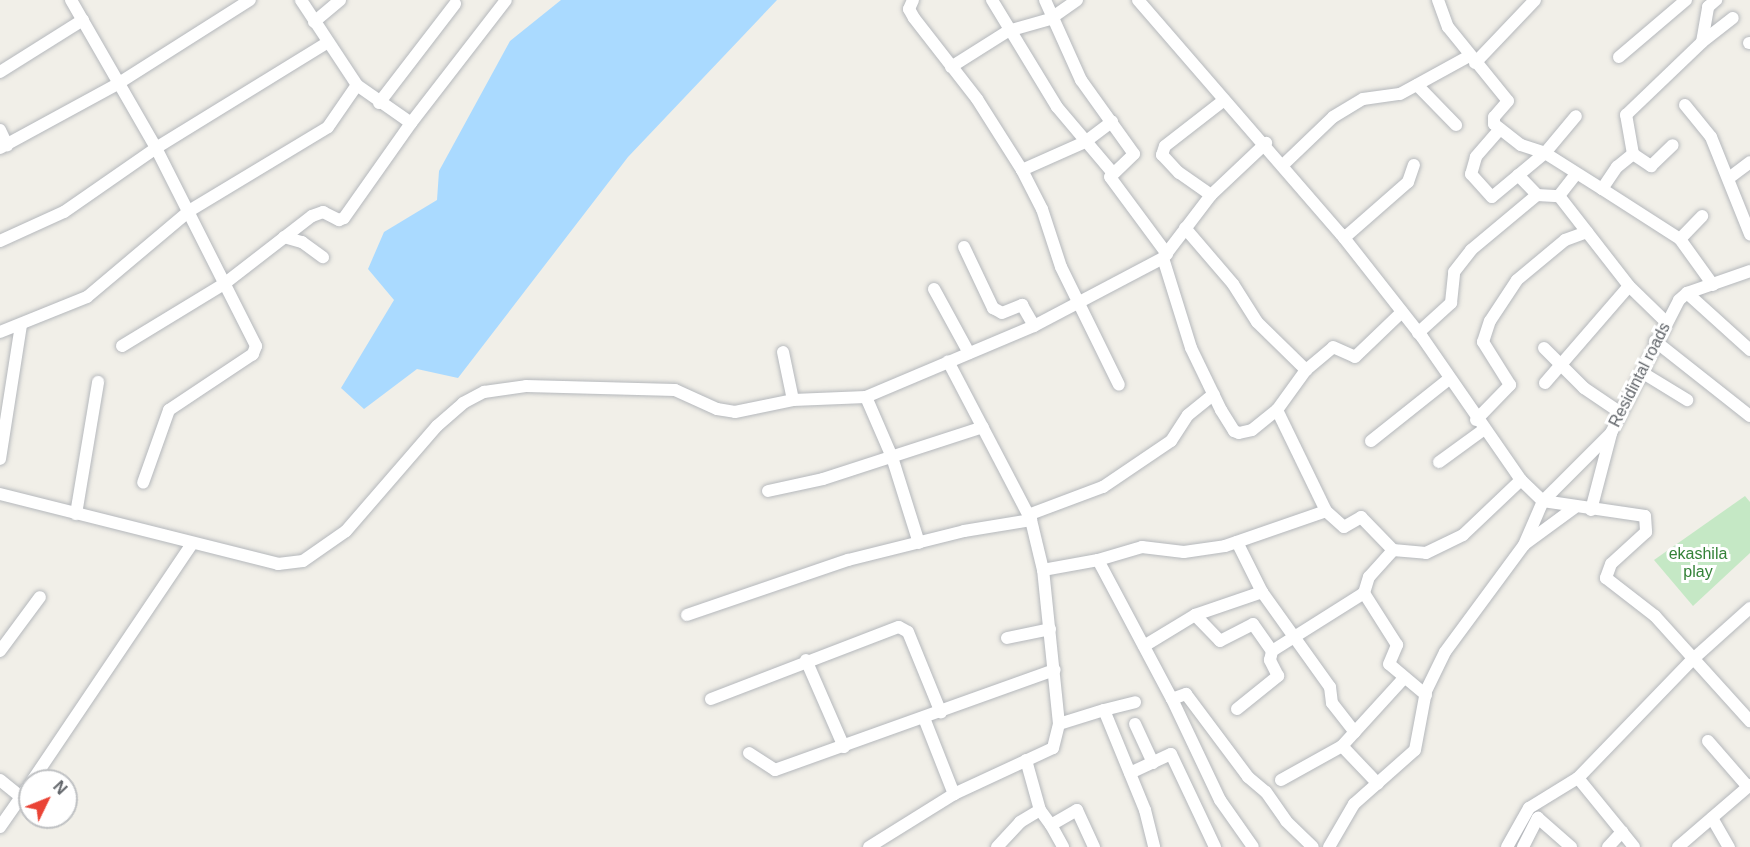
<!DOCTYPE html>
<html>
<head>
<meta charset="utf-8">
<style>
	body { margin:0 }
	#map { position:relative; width:1750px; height:847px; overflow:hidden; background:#f1efe8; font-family:Arial,sans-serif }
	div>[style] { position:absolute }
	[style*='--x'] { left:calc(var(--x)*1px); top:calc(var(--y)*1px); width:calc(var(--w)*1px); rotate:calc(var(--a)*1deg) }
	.green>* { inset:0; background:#c5e8c5 }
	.water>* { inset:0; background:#aadaff }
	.roads { filter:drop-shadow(0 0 2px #b5b8bc) drop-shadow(0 0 2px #b5b8bc) }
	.minor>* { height:12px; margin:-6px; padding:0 6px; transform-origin:6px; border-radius:6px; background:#fff }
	span { translate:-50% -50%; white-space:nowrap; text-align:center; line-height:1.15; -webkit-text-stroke:6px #fff; paint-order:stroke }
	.street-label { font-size:16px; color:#5f6368 }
	.park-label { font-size:16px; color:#348238 }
	.north { position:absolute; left:18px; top:769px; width:60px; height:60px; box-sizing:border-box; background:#fff; border:2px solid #bfc1c3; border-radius:50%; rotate:47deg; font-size:16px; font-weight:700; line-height:24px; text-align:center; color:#5f6368 }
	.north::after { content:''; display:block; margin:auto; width:21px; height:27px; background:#ea4335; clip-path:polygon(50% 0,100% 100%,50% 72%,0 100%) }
</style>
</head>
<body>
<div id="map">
	<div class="green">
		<div style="clip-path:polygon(1745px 496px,1750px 502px,1750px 553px,1693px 606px,1654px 560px)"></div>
	</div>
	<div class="water">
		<div style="clip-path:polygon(561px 0,777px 0,628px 157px,458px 378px,417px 369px,364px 409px,341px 388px,394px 300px,368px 269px,384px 232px,437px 200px,439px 171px,510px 41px)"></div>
	</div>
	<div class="roads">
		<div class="minor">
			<div style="--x:71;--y:0;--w:171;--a:60.1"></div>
			<div style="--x:156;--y:148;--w:222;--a:63.2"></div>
			<div style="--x:256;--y:346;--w:9;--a:111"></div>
			<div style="--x:253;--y:354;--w:101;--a:146.3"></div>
			<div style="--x:169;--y:410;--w:77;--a:109.6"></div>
			<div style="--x:913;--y:0;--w:10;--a:114"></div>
			<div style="--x:909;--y:9;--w:10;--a:61"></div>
			<div style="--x:914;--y:18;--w:103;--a:52.1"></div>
			<div style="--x:977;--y:99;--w:84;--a:57.6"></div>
			<div style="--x:1022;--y:170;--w:44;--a:62.9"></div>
			<div style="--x:1042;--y:209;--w:61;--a:71.9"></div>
			<div style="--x:1061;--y:267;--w:131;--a:63.8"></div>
			<div style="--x:992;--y:0;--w:125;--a:58.7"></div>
			<div style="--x:1057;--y:107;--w:85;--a:49.8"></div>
			<div style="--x:1045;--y:0;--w:88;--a:65.8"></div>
			<div style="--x:1081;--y:80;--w:91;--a:54.4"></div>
			<div style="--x:1134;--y:154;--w:33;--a:136"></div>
			<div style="--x:1110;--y:177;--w:96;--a:53.5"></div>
			<div style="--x:1138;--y:0;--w:310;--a:49.1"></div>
			<div style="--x:1341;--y:234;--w:131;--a:51.8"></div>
			<div style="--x:1422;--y:337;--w:174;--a:55.3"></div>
			<div style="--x:1521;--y:480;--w:30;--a:44"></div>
			<div style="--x:1543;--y:501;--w:103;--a:8.4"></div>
			<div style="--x:1645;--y:516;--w:16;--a:86"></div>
			<div style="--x:1646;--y:532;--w:47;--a:137.6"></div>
			<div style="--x:1611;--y:564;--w:15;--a:110"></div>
			<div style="--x:1606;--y:578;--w:62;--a:37.8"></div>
			<div style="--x:1655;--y:616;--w:142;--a:47.9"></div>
			<div style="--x:1438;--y:0;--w:29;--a:70"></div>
			<div style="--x:1448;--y:27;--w:95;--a:51"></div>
			<div style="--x:1508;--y:101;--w:21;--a:131"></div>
			<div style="--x:1494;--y:117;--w:7;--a:90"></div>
			<div style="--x:1494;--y:124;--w:34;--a:38"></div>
			<div style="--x:1521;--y:145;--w:25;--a:18"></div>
			<div style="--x:1545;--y:153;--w:67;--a:32.3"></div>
			<div style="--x:314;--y:22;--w:34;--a:-40"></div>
			<div style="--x:1702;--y:42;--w:39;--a:-38"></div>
			<div style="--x:1749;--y:43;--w:1;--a:0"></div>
			<div style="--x:1619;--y:57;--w:88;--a:-40.4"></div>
			<div style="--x:1475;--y:63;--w:87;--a:-46.4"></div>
			<div style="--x:951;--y:67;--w:67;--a:-32.3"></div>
			<div style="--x:1008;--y:31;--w:44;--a:-15.9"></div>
			<div style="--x:1050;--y:19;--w:33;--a:-35"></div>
			<div style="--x:0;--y:72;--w:98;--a:-32.1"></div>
			<div style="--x:1417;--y:85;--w:56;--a:45.7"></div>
			<div style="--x:379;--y:103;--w:125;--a:-52.5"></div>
			<div style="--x:1685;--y:105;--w:41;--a:50.9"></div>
			<div style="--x:1711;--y:137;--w:105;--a:68.1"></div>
			<div style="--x:411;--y:123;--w:155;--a:-52.3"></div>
			<div style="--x:1500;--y:129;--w:37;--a:131"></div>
			<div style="--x:1476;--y:157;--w:18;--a:106"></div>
			<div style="--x:1471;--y:174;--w:31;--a:48"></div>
			<div style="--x:1492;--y:197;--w:69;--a:-39.7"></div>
			<div style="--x:1545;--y:153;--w:48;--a:-50"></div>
			<div style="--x:0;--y:130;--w:17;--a:65"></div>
			<div style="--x:0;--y:148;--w:136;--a:-28.6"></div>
			<div style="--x:119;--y:83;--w:155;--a:-32.4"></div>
			<div style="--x:1633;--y:154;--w:22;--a:34"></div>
			<div style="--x:1651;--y:166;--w:30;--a:-44"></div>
			<div style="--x:1283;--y:165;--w:69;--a:-43.8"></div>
			<div style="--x:1333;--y:117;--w:35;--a:-31"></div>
			<div style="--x:1363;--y:99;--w:37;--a:-8"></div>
			<div style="--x:1400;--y:94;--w:79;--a:-28.8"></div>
			<div style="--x:1022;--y:170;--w:69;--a:-24"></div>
			<div style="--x:1085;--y:142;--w:34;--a:-37"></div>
			<div style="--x:1576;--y:174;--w:28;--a:128"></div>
			<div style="--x:1559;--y:196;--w:46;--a:52.1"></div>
			<div style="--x:1518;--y:175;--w:28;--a:46"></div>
			<div style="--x:1537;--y:195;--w:22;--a:3"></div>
			<div style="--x:1729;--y:178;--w:26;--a:-37"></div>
			<div style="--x:1211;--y:195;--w:39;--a:-145"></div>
			<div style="--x:1179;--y:173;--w:25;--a:-133"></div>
			<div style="--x:1162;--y:155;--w:9;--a:-72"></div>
			<div style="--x:1165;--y:146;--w:75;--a:-37.9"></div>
			<div style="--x:1185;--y:228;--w:74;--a:49.4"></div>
			<div style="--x:1233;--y:284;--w:45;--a:57.7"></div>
			<div style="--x:1257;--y:322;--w:69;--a:44.4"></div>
			<div style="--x:284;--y:237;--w:19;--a:16"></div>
			<div style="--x:302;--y:242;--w:26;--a:36"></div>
			<div style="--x:1344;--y:238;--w:85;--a:-41.2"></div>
			<div style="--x:1408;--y:182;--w:18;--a:-71"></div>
			<div style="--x:1680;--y:239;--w:32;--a:-46"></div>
			<div style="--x:0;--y:241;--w:70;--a:-24.4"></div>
			<div style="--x:64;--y:212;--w:112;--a:-34.8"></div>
			<div style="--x:156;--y:148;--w:202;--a:-31.6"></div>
			<div style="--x:964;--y:247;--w:68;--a:64.6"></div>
			<div style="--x:993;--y:308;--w:10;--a:29"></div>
			<div style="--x:1002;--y:313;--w:22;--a:-22"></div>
			<div style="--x:1022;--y:305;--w:24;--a:60"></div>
			<div style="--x:1163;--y:258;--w:94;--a:72.7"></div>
			<div style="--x:1191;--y:348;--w:69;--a:64.2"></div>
			<div style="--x:1221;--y:410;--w:25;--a:58"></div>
			<div style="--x:1234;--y:431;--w:5;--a:22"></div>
			<div style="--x:1239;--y:433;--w:13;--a:-13"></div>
			<div style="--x:1252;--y:430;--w:32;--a:-39"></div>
			<div style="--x:1277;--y:410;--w:49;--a:-54.1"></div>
			<div style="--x:1306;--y:370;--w:35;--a:-40"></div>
			<div style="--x:1333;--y:347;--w:24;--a:24"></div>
			<div style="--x:1355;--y:357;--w:65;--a:-43.8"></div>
			<div style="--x:1713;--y:285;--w:57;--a:-125.7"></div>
			<div style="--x:1680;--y:239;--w:93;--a:-147.3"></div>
			<div style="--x:1602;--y:189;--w:27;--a:-56"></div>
			<div style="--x:1617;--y:167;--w:21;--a:-39"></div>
			<div style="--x:1633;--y:154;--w:40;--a:-100"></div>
			<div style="--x:1626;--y:115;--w:105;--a:-43.8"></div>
			<div style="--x:1702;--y:42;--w:36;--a:-80"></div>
			<div style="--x:1708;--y:7;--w:11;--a:-41"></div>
			<div style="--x:934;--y:289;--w:73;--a:61.3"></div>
			<div style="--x:1687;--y:293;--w:85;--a:42.1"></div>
			<div style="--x:0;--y:332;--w:94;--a:-21.9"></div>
			<div style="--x:87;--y:297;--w:133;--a:-40.1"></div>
			<div style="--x:189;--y:211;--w:162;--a:-31.1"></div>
			<div style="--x:328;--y:127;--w:51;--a:-55.4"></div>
			<div style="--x:1418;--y:333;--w:45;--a:-42.3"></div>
			<div style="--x:1451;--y:303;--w:31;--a:-84"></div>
			<div style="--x:1454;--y:272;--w:28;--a:-52"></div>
			<div style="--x:1471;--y:250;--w:86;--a:-39.8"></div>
			<div style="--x:1655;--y:341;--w:121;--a:38.3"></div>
			<div style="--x:122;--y:346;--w:119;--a:-31.3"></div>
			<div style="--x:224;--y:284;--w:111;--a:-37.7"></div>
			<div style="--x:312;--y:216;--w:12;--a:-20"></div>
			<div style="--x:323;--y:212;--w:18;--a:27"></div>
			<div style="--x:339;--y:220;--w:5;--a:-22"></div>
			<div style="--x:344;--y:218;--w:116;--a:-54.8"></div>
			<div style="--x:411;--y:123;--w:66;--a:-144.9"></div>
			<div style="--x:357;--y:85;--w:102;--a:-123.4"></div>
			<div style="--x:1544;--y:348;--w:57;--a:45"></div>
			<div style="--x:1584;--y:388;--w:45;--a:34"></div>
			<div style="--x:783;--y:352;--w:49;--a:78.2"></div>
			<div style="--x:1643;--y:373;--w:52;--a:31.5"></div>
			<div style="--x:1545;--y:383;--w:128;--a:-49.1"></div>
			<div style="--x:866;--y:397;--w:65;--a:66.6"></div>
			<div style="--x:892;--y:457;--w:90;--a:72.6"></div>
			<div style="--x:1277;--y:410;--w:112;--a:64.1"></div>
			<div style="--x:1476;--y:420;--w:49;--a:-45.8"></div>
			<div style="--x:1510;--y:385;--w:51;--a:-122.1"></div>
			<div style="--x:1483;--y:342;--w:22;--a:-72"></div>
			<div style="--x:1490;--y:321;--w:49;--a:-56.6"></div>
			<div style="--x:1517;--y:280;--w:62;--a:-39.8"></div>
			<div style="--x:1565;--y:240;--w:23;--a:-20"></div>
			<div style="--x:1587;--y:232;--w:68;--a:52.1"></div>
			<div style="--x:1629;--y:286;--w:52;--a:44.2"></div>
			<div style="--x:1371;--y:441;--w:100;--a:-38.5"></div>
			<div style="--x:0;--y:459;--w:136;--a:-81.1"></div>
			<div style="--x:1439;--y:462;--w:54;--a:-36"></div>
			<div style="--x:768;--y:491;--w:56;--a:-12.3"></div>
			<div style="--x:823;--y:479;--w:168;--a:-18"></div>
			<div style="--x:0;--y:494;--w:287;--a:14.1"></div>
			<div style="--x:278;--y:564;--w:25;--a:-7"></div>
			<div style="--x:303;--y:561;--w:52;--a:-34.9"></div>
			<div style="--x:346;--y:531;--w:139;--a:-49.1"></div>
			<div style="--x:437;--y:426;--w:35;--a:-41"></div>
			<div style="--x:463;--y:403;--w:24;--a:-28"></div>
			<div style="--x:484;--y:392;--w:42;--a:-8.1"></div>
			<div style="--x:526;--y:386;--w:149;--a:1.5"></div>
			<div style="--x:675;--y:390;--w:46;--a:24.3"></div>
			<div style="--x:717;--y:409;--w:18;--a:9"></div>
			<div style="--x:735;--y:412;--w:59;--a:-11.7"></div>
			<div style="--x:793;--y:400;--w:73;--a:-2.4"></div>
			<div style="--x:866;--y:397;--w:182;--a:-22.9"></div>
			<div style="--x:1034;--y:326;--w:146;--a:-27.8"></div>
			<div style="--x:1163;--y:258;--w:79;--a:-52.7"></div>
			<div style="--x:1211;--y:195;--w:76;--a:-43.4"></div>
			<div style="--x:1591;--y:510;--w:79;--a:-75.3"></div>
			<div style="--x:76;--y:514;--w:134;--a:-80.5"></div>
			<div style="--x:1028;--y:515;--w:80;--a:-20.5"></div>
			<div style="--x:1103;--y:487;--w:82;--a:-34.1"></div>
			<div style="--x:1171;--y:441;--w:31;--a:-57"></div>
			<div style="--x:1188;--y:415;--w:33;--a:-39"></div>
			<div style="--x:1525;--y:544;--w:61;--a:-36.3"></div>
			<div style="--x:1098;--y:560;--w:157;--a:62"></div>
			<div style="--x:1172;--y:699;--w:15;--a:-20"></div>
			<div style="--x:1186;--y:694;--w:104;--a:53.2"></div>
			<div style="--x:1248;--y:777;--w:23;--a:40"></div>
			<div style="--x:1266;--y:792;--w:35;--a:55"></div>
			<div style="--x:1286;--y:821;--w:37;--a:44"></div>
			<div style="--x:1043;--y:570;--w:56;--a:-10.3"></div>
			<div style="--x:1098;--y:560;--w:46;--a:-16.5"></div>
			<div style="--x:1142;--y:547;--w:42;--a:6.8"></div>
			<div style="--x:1184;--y:552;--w:41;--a:-8.3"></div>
			<div style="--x:1225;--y:546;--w:107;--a:-19.1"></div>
			<div style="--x:1326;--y:511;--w:24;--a:42"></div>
			<div style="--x:1344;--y:527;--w:20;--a:-30"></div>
			<div style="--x:1361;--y:517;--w:46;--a:45.9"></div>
			<div style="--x:1262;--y:592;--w:117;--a:54.4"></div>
			<div style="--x:1330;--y:687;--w:16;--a:83"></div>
			<div style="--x:1332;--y:703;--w:37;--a:52"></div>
			<div style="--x:687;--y:615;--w:170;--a:-18.9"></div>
			<div style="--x:848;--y:560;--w:120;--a:-14"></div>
			<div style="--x:964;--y:531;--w:68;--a:-9.3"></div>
			<div style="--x:1195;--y:615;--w:36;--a:46"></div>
			<div style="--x:1220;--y:641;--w:37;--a:-27"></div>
			<div style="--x:1253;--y:624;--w:33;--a:55"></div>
			<div style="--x:1272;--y:651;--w:109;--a:-32.2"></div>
			<div style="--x:1007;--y:638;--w:44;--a:-11.8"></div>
			<div style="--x:1144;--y:646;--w:60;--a:-31.3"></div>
			<div style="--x:1195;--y:615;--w:71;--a:-18.9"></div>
			<div style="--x:1262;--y:592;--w:56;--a:-116.6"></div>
			<div style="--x:0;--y:651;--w:67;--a:-53.5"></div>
			<div style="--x:806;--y:660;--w:95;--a:66.4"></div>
			<div style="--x:1426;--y:695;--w:48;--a:-140"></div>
			<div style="--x:1389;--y:664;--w:21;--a:-67"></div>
			<div style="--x:1397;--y:645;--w:62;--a:-122.4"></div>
			<div style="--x:1364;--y:593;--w:17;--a:-73"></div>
			<div style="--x:1369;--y:577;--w:36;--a:-48"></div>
			<div style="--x:1393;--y:550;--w:33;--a:5"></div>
			<div style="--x:1426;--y:553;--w:41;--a:-25.9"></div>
			<div style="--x:1463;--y:535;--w:80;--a:-43.5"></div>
			<div style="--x:711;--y:699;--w:201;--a:-21"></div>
			<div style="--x:899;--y:627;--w:10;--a:29"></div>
			<div style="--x:908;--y:632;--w:87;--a:67.8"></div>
			<div style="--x:1172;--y:699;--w:112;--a:64.6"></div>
			<div style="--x:1220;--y:800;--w:57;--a:54.9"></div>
			<div style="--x:1237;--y:709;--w:53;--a:-38.8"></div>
			<div style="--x:1278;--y:676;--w:18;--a:-117"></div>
			<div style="--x:1270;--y:660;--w:9;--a:-77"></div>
			<div style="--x:1104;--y:710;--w:32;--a:-14"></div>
			<div style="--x:924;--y:718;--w:82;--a:68.5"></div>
			<div style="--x:1059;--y:724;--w:47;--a:-17.3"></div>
			<div style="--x:1104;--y:710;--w:108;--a:67.7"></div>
			<div style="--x:1145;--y:810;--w:38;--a:76"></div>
			<div style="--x:1135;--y:724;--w:43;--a:65.2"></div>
			<div style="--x:1708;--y:741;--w:61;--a:49"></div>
			<div style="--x:1342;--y:746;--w:52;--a:46.5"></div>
			<div style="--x:749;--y:753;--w:31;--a:33"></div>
			<div style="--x:775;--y:770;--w:297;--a:-19.7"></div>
			<div style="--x:1026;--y:760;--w:52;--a:74.4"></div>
			<div style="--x:1130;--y:773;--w:45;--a:-24.9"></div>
			<div style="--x:1171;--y:754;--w:103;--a:64.7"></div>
			<div style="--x:1578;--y:778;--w:70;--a:50.8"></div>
			<div style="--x:0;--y:780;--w:27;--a:39"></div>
			<div style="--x:1281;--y:780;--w:70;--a:-29.1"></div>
			<div style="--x:1342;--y:746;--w:92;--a:-47.6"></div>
			<div style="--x:32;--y:781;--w:286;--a:-56"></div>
			<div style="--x:1712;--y:818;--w:34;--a:60"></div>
			<div style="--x:1051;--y:825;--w:25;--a:61"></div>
			<div style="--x:0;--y:827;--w:52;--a:-55.1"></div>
			<div style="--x:869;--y:847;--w:100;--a:-31.9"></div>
			<div style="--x:954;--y:794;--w:109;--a:-24.9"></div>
			<div style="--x:1053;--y:748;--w:25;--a:-76"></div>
			<div style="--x:1059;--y:724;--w:155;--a:-95.9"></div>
			<div style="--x:1043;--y:570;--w:51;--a:-103.5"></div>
			<div style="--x:1031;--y:520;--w:179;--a:-117.6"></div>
			<div style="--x:997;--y:847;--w:34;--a:-47"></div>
			<div style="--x:1020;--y:822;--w:23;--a:-31"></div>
			<div style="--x:1040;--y:810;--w:19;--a:54"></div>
			<div style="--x:1051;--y:825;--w:30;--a:-30"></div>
			<div style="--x:1077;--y:810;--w:41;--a:65.3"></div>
			<div style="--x:1329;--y:847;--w:50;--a:-59.8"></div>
			<div style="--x:1354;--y:804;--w:81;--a:-41.5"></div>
			<div style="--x:1415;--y:750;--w:60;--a:-79.4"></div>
			<div style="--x:1426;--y:691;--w:43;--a:-64"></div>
			<div style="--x:1445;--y:652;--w:133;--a:-53.6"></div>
			<div style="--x:1524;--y:545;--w:48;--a:-66.6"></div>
			<div style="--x:1543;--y:501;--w:96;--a:-45"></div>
			<div style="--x:1611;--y:433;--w:149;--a:-62.9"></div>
			<div style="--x:1679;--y:300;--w:11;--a:-41"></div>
			<div style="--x:1687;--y:293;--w:67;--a:-19.2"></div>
			<div style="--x:1507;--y:847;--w:45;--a:-60.6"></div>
			<div style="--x:1529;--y:808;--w:57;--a:-31.5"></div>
			<div style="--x:1578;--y:778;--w:164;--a:-46"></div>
			<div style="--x:1692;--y:660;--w:78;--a:-41.9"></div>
			<div style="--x:1523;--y:847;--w:33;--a:-63"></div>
			<div style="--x:1538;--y:818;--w:44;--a:41.3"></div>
			<div style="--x:1608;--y:847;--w:21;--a:-47"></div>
			<div style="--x:1622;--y:832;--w:19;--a:51"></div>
			<div style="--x:1678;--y:847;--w:95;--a:-40.7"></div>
		</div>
	</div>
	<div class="street-label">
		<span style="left:1640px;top:375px;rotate:-63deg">Residintal roads</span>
	</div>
	<div class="park-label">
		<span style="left:1698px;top:563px">ekashila<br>play</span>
	</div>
	<div class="north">N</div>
</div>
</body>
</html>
